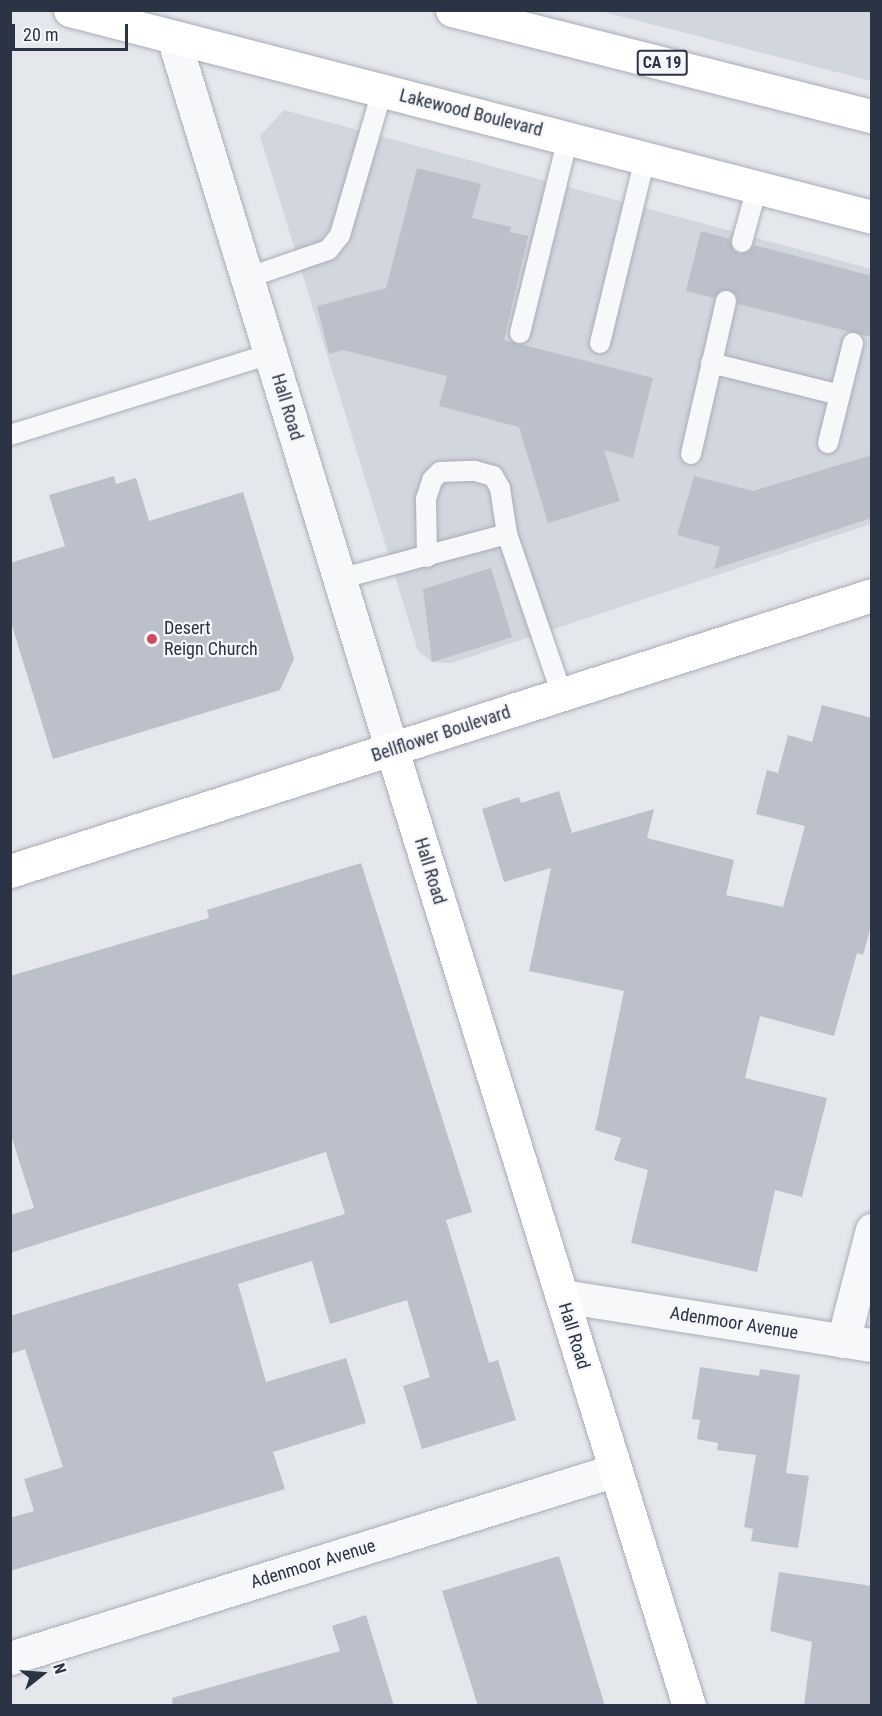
<!DOCTYPE html>
<html>
<head>
<meta charset="utf-8">
<style>
	body { margin:0 }
	#map { position:relative; width:882px; height:1716px; overflow:hidden; background:#e4e7ec; font-family:"Roboto Condensed",sans-serif }
	div>[style] { position:absolute }
	[style*='--x'] { left:calc(var(--x)*1px); top:calc(var(--y)*1px); width:calc(var(--w)*1px); rotate:calc(var(--a)*1deg) }
	.built>* { inset:0; background:#d2d6de }
	.building>* { inset:0; background:#bbc0ca }
	.roads { filter:drop-shadow(0 0 2px #a9aeb7) drop-shadow(0 0 2px #a9aeb7) }
	.lane>* { height:20px; margin:-10px; padding:0 10px; transform-origin:10px; border-radius:10px; background:#f7f8fa }
	.street>* { height:33px; margin:-16.5px; padding:0 16.5px; transform-origin:16.5px; border-radius:16.5px; background:#f7f8fa }
	.secondary>* { height:33px; margin:-16.5px; padding:0 16.5px; transform-origin:16.5px; border-radius:16.5px; background:#fff }
	.primary>* { height:33px; margin:-16.5px; padding:0 16.5px; transform-origin:16.5px; border-radius:16.5px; background:#fff }
	.dots>* { width:16px; height:16px; translate:-50% -50%; box-sizing:border-box; border:3px solid #f4f6f9; border-radius:50% }
	span { translate:-50% -50%; white-space:nowrap; text-align:center; line-height:1.15; -webkit-text-stroke:4.5px #f4f6f9; paint-order:stroke }
	.shield-label span { padding:2px 4px; background:#f4f6f9; border:2px solid; border-radius:4px; -webkit-text-stroke-width:0 }
	.shield-label { font-size:16px; color:#2b3445; font-weight:700 }
	.street-label { font-size:18px; color:#2b3445 }
	.poi-label { font-size:18px; color:#2b3445 }
	.left { translate:0 -50%; text-align:left }
	.frame { position:absolute; inset:0; border:12px solid #2b3445; pointer-events:none }
	.north { position:absolute; left:12px; top:1644px; width:60px; height:60px; -webkit-text-stroke:4px #f4f6f9; paint-order:stroke; rotate:73deg; font-size:16px; font-weight:700; line-height:24px; text-align:center; color:#2b3445 }
	.north::after { content:''; display:block; margin:auto; width:21px; height:27px; background:#2b3445; clip-path:polygon(50% 0,100% 100%,50% 72%,0 100%) }
	.scale { position:absolute; left:12px; top:24px; width:116px; height:27px; box-sizing:border-box; border:3px solid #2b3445; border-top:0; padding-left:8px; font-size:18px; line-height:21px; white-space:nowrap; color:#2b3445; -webkit-text-stroke:4px #f4f6f9; paint-order:stroke }
</style>
</head>
<body>
<div id="map">
	<div class="built">
		<div style="clip-path:polygon(600px 11px,871px 11px,871px 81px)"></div>
		<div style="clip-path:polygon(284px 110px,871px 269px,871px 524px,451px 663px,432px 662px,418px 651px,260px 136px)"></div>
	</div>
	<div class="building">
		<div style="clip-path:polygon(417px 168px,481px 184px,472px 218px,511px 227px,510px 232px,528px 236px,504px 340px,653px 378px,633px 458px,604px 450px,620px 501px,548px 523px,519px 427px,439px 406px,447px 376px,343px 350px,329px 354px,317px 306px,386px 288px)"></div>
		<div style="clip-path:polygon(701px 231px,730px 239px,733px 250px,739px 254px,750px 251px,754px 245px,872px 276px,872px 337px,738px 304px,737px 297px,729px 290px,722px 290px,714px 298px,686px 291px)"></div>
		<div style="clip-path:polygon(872px 455px,872px 518px,714px 569px,720px 547px,677px 535px,694px 476px,753px 491px)"></div>
		<div style="clip-path:polygon(114px 476px,116px 484px,136px 478px,149px 521px,243px 492px,294px 659px,280px 690px,53px 759px,10px 619px,10px 563px,65px 546px,49px 495px)"></div>
		<div style="clip-path:polygon(491px 568px,512px 637px,432px 662px,423px 589px)"></div>
		<div style="clip-path:polygon(822px 705px,872px 718px,872px 923px,863px 955px,857px 953px,834px 1036px,760px 1016px,745px 1078px,827px 1098px,802px 1197px,775px 1190px,757px 1272px,631px 1243px,648px 1170px,614px 1160px,621px 1138px,595px 1130px,624px 991px,529px 971px,551px 868px,504px 882px,482px 809px,519px 797px,521px 803px,559px 791px,572px 833px,654px 809px,647px 838px,734px 860px,726px 895px,783px 907px,805px 826px,756px 814px,767px 770px,778px 773px,788px 735px,812px 742px)"></div>
		<div style="clip-path:polygon(361px 863px,472px 1212px,446px 1220px,489px 1363px,498px 1360px,516px 1420px,422px 1449px,403px 1386px,430px 1377px,407px 1300px,330px 1324px,312px 1261px,238px 1284px,266px 1382px,346px 1358px,366px 1423px,273px 1452px,285px 1489px,10px 1571px,10px 1518px,34px 1511px,24px 1479px,63px 1467px,25px 1349px,10px 1354px,10px 1316px,345px 1214px,326px 1152px,10px 1253px,10px 1215px,34px 1208px,10px 1132px,10px 976px,209px 918px,207px 910px)"></div>
		<div style="clip-path:polygon(700px 1367px,759px 1376px,760px 1369px,800px 1375px,786px 1473px,809px 1476px,798px 1548px,751px 1541px,753px 1529px,744px 1527px,756px 1455px,717px 1450px,718px 1443px,697px 1439px,700px 1420px,692px 1419px)"></div>
		<div style="clip-path:polygon(559px 1556px,605px 1706px,478px 1706px,442px 1591px)"></div>
		<div style="clip-path:polygon(779px 1572px,872px 1586px,872px 1706px,804px 1706px,812px 1642px,770px 1631px)"></div>
		<div style="clip-path:polygon(366px 1615px,394px 1706px,173px 1706px,172px 1698px,340px 1651px,332px 1626px)"></div>
	</div>
	<div class="roads">
		<div class="lane">
			<div style="--x:742;--y:242;--w:57;--a:-74.7"></div>
			<div style="--x:247;--y:278;--w:86;--a:-19.1"></div>
			<div style="--x:328;--y:250;--w:19;--a:-51"></div>
			<div style="--x:340;--y:235;--w:150;--a:-73.7"></div>
			<div style="--x:520;--y:333;--w:201;--a:-76.2"></div>
			<div style="--x:600;--y:343;--w:190;--a:-76.3"></div>
			<div style="--x:711;--y:363;--w:133;--a:13.9"></div>
			<div style="--x:10;--y:435;--w:272;--a:-17.3"></div>
			<div style="--x:828;--y:443;--w:103;--a:-76"></div>
			<div style="--x:691;--y:454;--w:157;--a:-77.1"></div>
			<div style="--x:427;--y:557;--w:58;--a:-91"></div>
			<div style="--x:426;--y:499;--w:20;--a:-72"></div>
			<div style="--x:432;--y:480;--w:11;--a:-45"></div>
			<div style="--x:440;--y:472;--w:35;--a:-2"></div>
			<div style="--x:475;--y:471;--w:19;--a:16"></div>
			<div style="--x:493;--y:476;--w:14;--a:60"></div>
			<div style="--x:500;--y:488;--w:47;--a:81.3"></div>
			<div style="--x:507;--y:534;--w:170;--a:71.1"></div>
			<div style="--x:339;--y:579;--w:174;--a:-15"></div>
		</div>
		<div class="street">
			<div style="--x:173;--y:37;--w:746;--a:72.93"></div>
			<div style="--x:562;--y:1296;--w:314;--a:9"></div>
			<div style="--x:843;--y:1341;--w:115;--a:-75.4"></div>
			<div style="--x:10;--y:1658;--w:634;--a:-17.24"></div>
		</div>
		<div class="secondary">
			<div style="--x:392;--y:750;--w:1001;--a:72.74"></div>
			<div style="--x:10;--y:871;--w:905;--a:-17.75"></div>
		</div>
		<div class="primary">
			<div style="--x:70;--y:10;--w:828;--a:14.47"></div>
			<div style="--x:452;--y:10;--w:433;--a:14.2"></div>
		</div>
	</div>
	<div class="dots">
		<div style="left:152px;top:639px;background:#d1495b"></div>
	</div>
	<div class="shield-label">
		<span style="left:662px;top:63px">CA 19</span>
	</div>
	<div class="street-label">
		<span style="left:471px;top:113px;rotate:14deg">Lakewood Boulevard</span>
		<span style="left:287px;top:407px;rotate:73deg">Hall Road</span>
		<span style="left:441px;top:734px;rotate:-18deg">Bellflower Boulevard</span>
		<span style="left:430px;top:871px;rotate:73deg">Hall Road</span>
		<span style="left:734px;top:1323px;rotate:9deg">Adenmoor Avenue</span>
		<span style="left:574px;top:1336px;rotate:73deg">Hall Road</span>
		<span style="left:313px;top:1564px;rotate:-17deg">Adenmoor Avenue</span>
	</div>
	<div class="poi-label">
		<span class="left" style="left:164px;top:639px">Desert<br>Reign Church</span>
	</div>
	<div class="frame"></div>
	<div class="north">N</div>
	<div class="scale">20 m</div>
</div>
</body>
</html>
